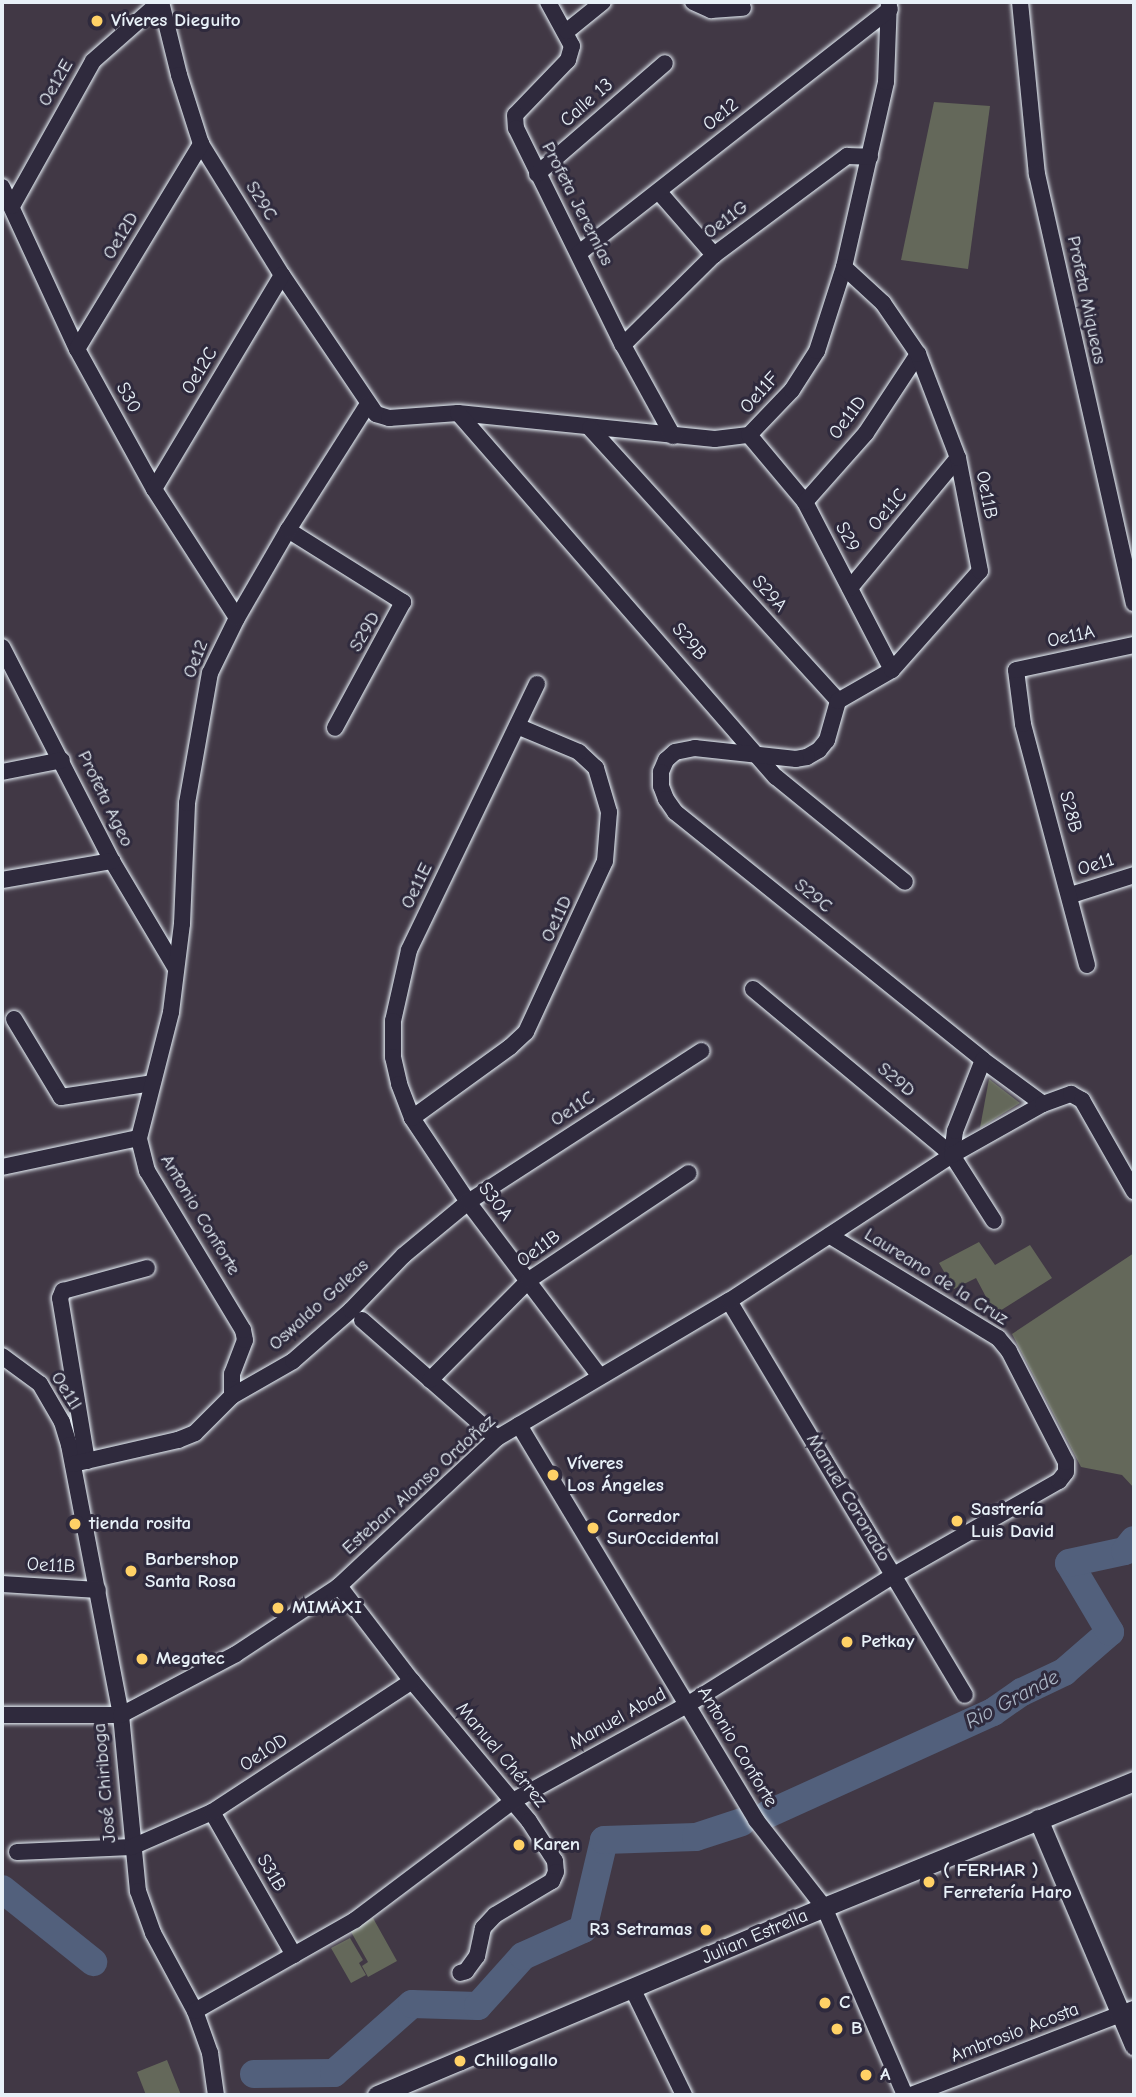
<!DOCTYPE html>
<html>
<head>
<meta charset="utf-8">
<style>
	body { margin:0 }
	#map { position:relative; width:1136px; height:2097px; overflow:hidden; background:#413845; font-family:"Comic Neue",sans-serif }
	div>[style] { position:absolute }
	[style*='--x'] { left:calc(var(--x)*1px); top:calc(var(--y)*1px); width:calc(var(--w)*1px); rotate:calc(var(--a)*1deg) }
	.green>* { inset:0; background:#64685a }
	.river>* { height:28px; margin:-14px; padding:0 14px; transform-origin:14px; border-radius:14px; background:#52607c }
	.roads { filter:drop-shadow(0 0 2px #e8f1f8) drop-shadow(0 0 2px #e8f1f8) }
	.minor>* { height:16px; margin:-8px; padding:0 8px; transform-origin:8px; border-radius:8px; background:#2f2a3d }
	.tertiary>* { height:19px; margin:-9.5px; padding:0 9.5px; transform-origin:9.5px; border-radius:9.5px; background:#2f2a3d }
	.dots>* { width:19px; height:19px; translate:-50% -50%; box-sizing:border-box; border:4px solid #2f2a3d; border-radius:50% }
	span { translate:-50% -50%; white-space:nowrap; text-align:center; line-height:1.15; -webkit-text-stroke:6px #2f2a3d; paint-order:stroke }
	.poi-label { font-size:19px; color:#e8f1f8; font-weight:700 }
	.left { translate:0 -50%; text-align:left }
	.right { translate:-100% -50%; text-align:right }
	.street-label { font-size:19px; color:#e8f1f8 }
	.water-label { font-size:21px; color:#acb7c6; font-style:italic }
	.frame { position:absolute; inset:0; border:4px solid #e8f1f8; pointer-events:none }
</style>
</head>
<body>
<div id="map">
	<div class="green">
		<div style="clip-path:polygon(934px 102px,990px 106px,968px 269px,901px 260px)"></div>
		<div style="clip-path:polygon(989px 1079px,1020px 1103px,980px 1128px)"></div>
		<div style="clip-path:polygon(979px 1242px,995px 1265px,1030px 1245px,1052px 1278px,995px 1314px,976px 1278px,954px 1289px,939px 1263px)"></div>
		<div style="clip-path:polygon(1134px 1253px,1134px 1488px,1122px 1475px,1081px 1467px,1012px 1334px)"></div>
		<div style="clip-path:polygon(373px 1918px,397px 1961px,368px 1977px,362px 1966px,368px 1962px,350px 1930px)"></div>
		<div style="clip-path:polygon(350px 1938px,363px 1960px,359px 1963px,366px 1975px,351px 1983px,331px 1948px)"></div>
		<div style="clip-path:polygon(167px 2060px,181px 2095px,146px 2095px,137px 2072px)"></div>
	</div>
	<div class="river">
		<div style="--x:768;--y:1814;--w:247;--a:-24.4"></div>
		<div style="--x:993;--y:1712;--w:35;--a:-35"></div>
		<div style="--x:1022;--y:1692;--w:47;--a:-25.5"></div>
		<div style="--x:1064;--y:1672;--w:61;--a:-41"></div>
		<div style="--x:1110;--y:1632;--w:80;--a:-120.7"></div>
		<div style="--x:1069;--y:1563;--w:57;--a:-12.1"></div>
		<div style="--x:1125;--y:1551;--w:14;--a:-51"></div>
		<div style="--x:2;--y:1889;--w:117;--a:38.7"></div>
		<div style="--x:254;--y:2074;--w:80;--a:-0.7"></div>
		<div style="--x:334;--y:2073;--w:104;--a:-41.5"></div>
		<div style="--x:412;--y:2004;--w:66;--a:1.7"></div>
		<div style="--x:478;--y:2006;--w:67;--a:-48"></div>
		<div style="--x:523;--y:1956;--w:66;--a:-24.2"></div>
		<div style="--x:583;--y:1929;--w:91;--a:-76.7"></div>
		<div style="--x:604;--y:1840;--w:92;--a:-1.9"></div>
		<div style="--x:696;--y:1837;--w:48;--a:-18.1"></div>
	</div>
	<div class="roads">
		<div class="minor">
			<div style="--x:161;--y:2;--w:75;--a:76.1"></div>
			<div style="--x:179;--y:75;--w:72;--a:72.3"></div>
			<div style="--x:201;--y:144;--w:154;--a:58.3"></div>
			<div style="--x:282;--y:275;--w:168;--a:55.9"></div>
			<div style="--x:376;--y:414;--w:14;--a:17"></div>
			<div style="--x:389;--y:418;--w:69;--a:-4.1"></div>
			<div style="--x:458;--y:413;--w:258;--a:5.8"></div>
			<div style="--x:715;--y:439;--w:34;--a:-7"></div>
			<div style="--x:749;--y:435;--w:62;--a:-46.3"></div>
			<div style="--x:792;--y:390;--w:46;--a:-57.3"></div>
			<div style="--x:817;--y:351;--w:88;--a:-72.2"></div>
			<div style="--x:844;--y:267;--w:190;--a:-77.2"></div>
			<div style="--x:886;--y:82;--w:80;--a:-87.9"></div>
			<div style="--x:548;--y:2;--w:50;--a:61.4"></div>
			<div style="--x:572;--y:46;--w:15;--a:106"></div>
			<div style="--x:568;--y:60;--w:76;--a:133.9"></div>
			<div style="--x:515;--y:115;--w:13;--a:86"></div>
			<div style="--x:516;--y:128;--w:242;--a:63.8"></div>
			<div style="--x:623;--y:345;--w:104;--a:61.2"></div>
			<div style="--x:693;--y:2;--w:20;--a:24"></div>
			<div style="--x:711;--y:10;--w:32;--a:-4"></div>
			<div style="--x:1020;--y:2;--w:173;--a:84.4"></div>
			<div style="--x:1037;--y:174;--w:440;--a:77.3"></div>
			<div style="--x:567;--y:31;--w:46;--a:-38.9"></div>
			<div style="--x:537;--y:174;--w:169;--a:-40.9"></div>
			<div style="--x:2;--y:187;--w:179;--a:65.2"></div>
			<div style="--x:77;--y:349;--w:160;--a:61.2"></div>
			<div style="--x:154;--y:489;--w:153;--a:57.2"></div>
			<div style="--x:659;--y:192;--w:84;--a:48.9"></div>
			<div style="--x:12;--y:206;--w:166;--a:-60.8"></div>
			<div style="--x:93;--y:61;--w:89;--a:-41.4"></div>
			<div style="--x:579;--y:253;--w:395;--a:-38.1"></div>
			<div style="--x:623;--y:345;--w:128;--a:-44.7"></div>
			<div style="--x:714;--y:255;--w:166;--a:-36.7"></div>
			<div style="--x:847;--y:156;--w:23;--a:2"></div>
			<div style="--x:77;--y:349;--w:240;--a:-58.8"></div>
			<div style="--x:458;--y:413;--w:483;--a:48.9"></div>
			<div style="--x:776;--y:777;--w:166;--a:39.1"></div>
			<div style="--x:590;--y:428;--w:369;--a:47.7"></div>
			<div style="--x:838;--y:701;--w:41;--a:105.8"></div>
			<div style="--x:827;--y:740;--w:13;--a:129"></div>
			<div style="--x:819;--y:750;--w:14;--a:150"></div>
			<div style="--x:807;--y:757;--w:11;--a:170"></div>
			<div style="--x:796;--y:759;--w:102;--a:-173.8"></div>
			<div style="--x:695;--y:748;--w:20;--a:169"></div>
			<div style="--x:675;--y:752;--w:12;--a:138"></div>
			<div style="--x:666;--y:760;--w:13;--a:113"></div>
			<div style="--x:661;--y:772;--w:14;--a:90"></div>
			<div style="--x:661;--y:786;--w:14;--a:69"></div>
			<div style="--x:666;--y:799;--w:16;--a:55"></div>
			<div style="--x:675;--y:812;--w:395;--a:38.8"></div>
			<div style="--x:983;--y:1060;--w:74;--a:36.3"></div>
			<div style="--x:749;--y:435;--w:87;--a:50.1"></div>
			<div style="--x:805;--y:502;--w:189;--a:62.6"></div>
			<div style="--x:154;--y:489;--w:249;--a:-59.1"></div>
			<div style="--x:805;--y:502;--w:92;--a:-48.5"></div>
			<div style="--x:866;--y:433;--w:95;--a:-56.6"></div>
			<div style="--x:288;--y:530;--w:136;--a:32.1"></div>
			<div style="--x:403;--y:602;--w:143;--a:118.4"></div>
			<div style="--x:850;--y:588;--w:169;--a:-50.3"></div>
			<div style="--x:2;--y:647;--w:241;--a:62.8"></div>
			<div style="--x:112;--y:861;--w:123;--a:59.3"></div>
			<div style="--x:537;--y:684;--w:295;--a:115.7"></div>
			<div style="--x:409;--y:950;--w:73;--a:102.7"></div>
			<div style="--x:393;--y:1021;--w:36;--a:90"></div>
			<div style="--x:393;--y:1057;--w:28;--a:77"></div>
			<div style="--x:399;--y:1084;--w:36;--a:69"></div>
			<div style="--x:412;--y:1118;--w:101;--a:56.3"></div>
			<div style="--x:468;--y:1202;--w:217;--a:52.9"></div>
			<div style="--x:838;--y:701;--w:62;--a:-29.9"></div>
			<div style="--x:892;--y:670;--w:132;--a:-48.4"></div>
			<div style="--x:980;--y:571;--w:115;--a:-101"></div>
			<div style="--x:958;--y:458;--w:111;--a:-111"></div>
			<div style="--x:918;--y:354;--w:62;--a:-124.5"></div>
			<div style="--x:883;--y:303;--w:53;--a:-137.3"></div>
			<div style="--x:2;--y:772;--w:61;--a:-11.3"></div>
			<div style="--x:2;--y:880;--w:112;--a:-9.8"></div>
			<div style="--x:1071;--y:895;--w:66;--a:-17.6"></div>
			<div style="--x:1087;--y:965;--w:249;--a:-104.9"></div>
			<div style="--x:1023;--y:724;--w:54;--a:-97.4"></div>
			<div style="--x:1016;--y:670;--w:121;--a:-12"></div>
			<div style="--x:753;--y:989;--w:259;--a:39.8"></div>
			<div style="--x:952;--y:1155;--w:78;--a:57.5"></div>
			<div style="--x:14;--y:1019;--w:91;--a:58.9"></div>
			<div style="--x:61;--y:1097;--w:92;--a:-8.7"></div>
			<div style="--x:412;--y:1118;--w:121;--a:-35.9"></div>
			<div style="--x:510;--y:1047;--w:22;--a:-43"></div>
			<div style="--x:526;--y:1032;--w:188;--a:-65.2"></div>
			<div style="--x:605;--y:861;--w:49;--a:-85.3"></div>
			<div style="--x:609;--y:812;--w:46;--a:-106.5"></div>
			<div style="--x:596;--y:768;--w:23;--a:-137"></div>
			<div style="--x:579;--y:752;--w:67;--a:-157.2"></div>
			<div style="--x:952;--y:1155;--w:24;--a:-83"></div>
			<div style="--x:955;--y:1131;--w:76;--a:-68.5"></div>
			<div style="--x:2;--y:1167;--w:140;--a:-12"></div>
			<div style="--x:729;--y:1301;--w:459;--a:59.1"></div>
			<div style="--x:362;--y:1320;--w:179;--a:41.2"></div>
			<div style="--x:2;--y:1356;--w:47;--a:36.4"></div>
			<div style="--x:40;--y:1384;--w:44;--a:59.9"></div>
			<div style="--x:62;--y:1422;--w:24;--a:73"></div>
			<div style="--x:69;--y:1445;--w:275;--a:79.1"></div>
			<div style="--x:121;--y:1715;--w:177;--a:84.5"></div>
			<div style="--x:138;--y:1891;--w:45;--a:70.3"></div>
			<div style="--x:153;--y:1933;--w:89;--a:61.7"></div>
			<div style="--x:195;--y:2011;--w:45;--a:70.3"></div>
			<div style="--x:210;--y:2053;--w:42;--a:81.9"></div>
			<div style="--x:430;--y:1380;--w:141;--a:-45.3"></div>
			<div style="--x:529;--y:1280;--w:192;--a:-33.8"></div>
			<div style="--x:232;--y:1396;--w:22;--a:-90"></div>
			<div style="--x:232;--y:1374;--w:36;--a:-69"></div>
			<div style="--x:245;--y:1340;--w:10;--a:-101"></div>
			<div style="--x:243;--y:1330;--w:186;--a:-121.1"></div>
			<div style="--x:147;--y:1171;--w:34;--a:-104"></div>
			<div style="--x:139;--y:1138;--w:130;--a:-75.7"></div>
			<div style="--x:171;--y:1012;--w:89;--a:-82.9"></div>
			<div style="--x:182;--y:924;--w:121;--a:-87.6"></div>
			<div style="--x:187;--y:803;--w:132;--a:-80"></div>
			<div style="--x:210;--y:673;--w:61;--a:-63.9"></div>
			<div style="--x:237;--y:618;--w:102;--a:-59.9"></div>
			<div style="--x:288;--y:530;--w:149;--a:-57.6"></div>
			<div style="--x:519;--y:1425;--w:461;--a:59"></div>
			<div style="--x:756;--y:1820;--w:110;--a:52"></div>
			<div style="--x:824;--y:1907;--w:205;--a:66.7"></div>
			<div style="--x:87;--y:1461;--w:165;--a:-99.4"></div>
			<div style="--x:60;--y:1298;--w:8;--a:-67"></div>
			<div style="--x:63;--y:1291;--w:87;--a:-15.3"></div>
			<div style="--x:73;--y:1464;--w:108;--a:-12.9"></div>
			<div style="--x:178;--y:1440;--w:18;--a:-22"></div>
			<div style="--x:195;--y:1433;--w:52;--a:-45"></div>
			<div style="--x:232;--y:1396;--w:70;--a:-29.8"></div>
			<div style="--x:293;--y:1361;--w:77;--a:-41.3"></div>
			<div style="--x:351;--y:1310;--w:76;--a:-46.1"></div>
			<div style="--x:404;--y:1255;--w:83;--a:-39.6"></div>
			<div style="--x:468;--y:1202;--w:278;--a:-32.9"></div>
			<div style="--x:2;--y:1584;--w:96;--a:3.6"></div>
			<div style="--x:339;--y:1586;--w:120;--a:52.5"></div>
			<div style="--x:412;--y:1681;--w:182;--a:50.1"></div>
			<div style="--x:529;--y:1821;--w:48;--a:57"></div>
			<div style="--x:555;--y:1861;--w:11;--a:85"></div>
			<div style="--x:556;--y:1872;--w:10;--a:114"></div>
			<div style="--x:552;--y:1881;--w:66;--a:149.2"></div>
			<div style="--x:495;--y:1915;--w:18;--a:133"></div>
			<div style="--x:483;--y:1928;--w:29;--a:102"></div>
			<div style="--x:477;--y:1956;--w:19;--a:126"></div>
			<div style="--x:466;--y:1971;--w:6;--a:162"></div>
			<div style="--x:2;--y:1715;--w:119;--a:0"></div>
			<div style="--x:121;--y:1715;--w:130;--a:-27.9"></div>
			<div style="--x:236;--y:1654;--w:123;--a:-33.4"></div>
			<div style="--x:339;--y:1586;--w:216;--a:-43.1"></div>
			<div style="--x:497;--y:1438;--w:269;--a:-30.6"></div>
			<div style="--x:729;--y:1301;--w:267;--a:-33.2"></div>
			<div style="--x:952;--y:1155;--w:104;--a:-29.3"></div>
			<div style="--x:1043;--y:1104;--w:30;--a:-20"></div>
			<div style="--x:1071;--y:1094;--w:13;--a:29"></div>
			<div style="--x:1082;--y:1100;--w:105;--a:60.3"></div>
			<div style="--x:212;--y:1812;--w:165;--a:60.2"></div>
			<div style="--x:17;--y:1852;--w:115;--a:-2.5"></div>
			<div style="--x:132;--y:1847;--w:87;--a:-23.6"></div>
			<div style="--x:212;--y:1812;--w:239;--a:-33.2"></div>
			<div style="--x:633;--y:1990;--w:117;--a:64.1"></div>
			<div style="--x:195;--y:2011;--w:184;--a:-29.6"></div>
			<div style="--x:355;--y:1920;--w:198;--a:-37"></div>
			<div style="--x:513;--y:1801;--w:199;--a:-28.9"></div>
			<div style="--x:687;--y:1705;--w:244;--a:-32.1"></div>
			<div style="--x:894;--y:1575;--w:190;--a:-29.7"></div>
			<div style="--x:1059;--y:1481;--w:11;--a:-52"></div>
			<div style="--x:1066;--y:1472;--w:10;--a:-90"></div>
			<div style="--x:1066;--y:1462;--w:125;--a:-117.2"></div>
			<div style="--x:1009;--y:1351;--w:17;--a:-130"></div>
			<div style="--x:998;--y:1338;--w:197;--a:-148.7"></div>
			<div style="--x:911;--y:2095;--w:239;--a:-21.1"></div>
		</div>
		<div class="tertiary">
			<div style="--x:1038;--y:1819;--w:246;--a:67"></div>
			<div style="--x:377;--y:2095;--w:485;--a:-22.8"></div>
			<div style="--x:824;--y:1907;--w:335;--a:-22.1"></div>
		</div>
	</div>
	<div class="dots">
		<div style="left:97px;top:21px;background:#ffd166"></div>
		<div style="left:553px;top:1475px;background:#ffd166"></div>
		<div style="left:957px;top:1521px;background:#ffd166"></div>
		<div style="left:75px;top:1524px;background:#ffd166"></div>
		<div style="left:593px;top:1528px;background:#ffd166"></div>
		<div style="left:131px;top:1571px;background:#ffd166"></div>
		<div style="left:278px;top:1608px;background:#ffd166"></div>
		<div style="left:847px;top:1642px;background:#ffd166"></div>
		<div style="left:142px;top:1659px;background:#ffd166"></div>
		<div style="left:519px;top:1845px;background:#ffd166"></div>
		<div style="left:929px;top:1882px;background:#ffd166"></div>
		<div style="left:706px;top:1930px;background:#ffd166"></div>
		<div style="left:825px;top:2003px;background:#ffd166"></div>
		<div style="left:837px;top:2029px;background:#ffd166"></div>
		<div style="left:460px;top:2061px;background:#ffd166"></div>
		<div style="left:866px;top:2075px;background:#ffd166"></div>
	</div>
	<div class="poi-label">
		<span class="left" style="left:111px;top:21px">Víveres Dieguito</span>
		<span class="left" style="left:567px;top:1475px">Víveres<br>Los Ángeles</span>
		<span class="left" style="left:971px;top:1521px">Sastrería<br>Luis David</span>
		<span class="left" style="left:607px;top:1528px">Corredor<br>SurOccidental</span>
		<span class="left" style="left:89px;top:1524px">tienda rosita</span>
		<span class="left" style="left:145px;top:1571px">Barbershop<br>Santa Rosa</span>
		<span class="left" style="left:292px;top:1608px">MIMAXI</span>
		<span class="left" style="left:861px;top:1642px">Petkay</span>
		<span class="left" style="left:156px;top:1659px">Megatec</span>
		<span class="left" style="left:533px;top:1845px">Karen</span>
		<span class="left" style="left:943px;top:1882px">( FERHAR )<br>Ferretería Haro</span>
		<span class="right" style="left:692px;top:1930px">R3 Setramas</span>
		<span class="left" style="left:839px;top:2003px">C</span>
		<span class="left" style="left:851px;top:2029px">B</span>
		<span class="left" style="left:474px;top:2061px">Chillogallo</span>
		<span class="left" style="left:880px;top:2075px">A</span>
	</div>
	<div class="street-label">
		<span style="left:56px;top:83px;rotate:-60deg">Oe12E</span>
		<span style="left:587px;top:103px;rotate:-41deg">Calle 13</span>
		<span style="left:721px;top:115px;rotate:-39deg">Oe12</span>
		<span style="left:261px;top:201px;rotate:58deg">S29C</span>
		<span style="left:577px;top:204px;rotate:63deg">Profeta Jeremías</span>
		<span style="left:726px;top:220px;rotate:-37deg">Oe11G</span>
		<span style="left:121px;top:236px;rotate:-59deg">Oe12D</span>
		<span style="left:1086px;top:300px;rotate:78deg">Profeta Miqueas</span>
		<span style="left:200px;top:371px;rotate:-59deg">Oe12C</span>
		<span style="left:760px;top:393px;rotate:-48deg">Oe11F</span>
		<span style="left:128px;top:398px;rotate:61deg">S30</span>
		<span style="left:848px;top:418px;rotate:-53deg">Oe11D</span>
		<span style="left:986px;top:495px;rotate:79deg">Oe11B</span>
		<span style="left:888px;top:510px;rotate:-50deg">Oe11C</span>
		<span style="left:847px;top:537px;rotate:62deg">S29</span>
		<span style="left:769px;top:594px;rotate:48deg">S29A</span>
		<span style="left:365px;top:632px;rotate:-60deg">S29D</span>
		<span style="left:1071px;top:637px;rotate:-12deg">Oe11A</span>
		<span style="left:689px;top:642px;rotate:49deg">S29B</span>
		<span style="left:196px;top:659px;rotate:-69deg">Oe12</span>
		<span style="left:105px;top:799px;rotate:64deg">Profeta Ageo</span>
		<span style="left:1070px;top:812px;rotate:75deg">S28B</span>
		<span style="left:1096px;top:865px;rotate:-18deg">Oe11</span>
		<span style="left:417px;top:886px;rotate:-64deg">Oe11E</span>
		<span style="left:813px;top:896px;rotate:39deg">S29C</span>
		<span style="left:557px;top:919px;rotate:-65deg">Oe11D</span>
		<span style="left:896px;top:1080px;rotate:40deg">S29D</span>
		<span style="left:573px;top:1109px;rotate:-33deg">Oe11C</span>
		<span style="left:495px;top:1202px;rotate:53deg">S30A</span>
		<span style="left:200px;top:1215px;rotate:59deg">Antonio Conforte</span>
		<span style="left:539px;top:1249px;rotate:-36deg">Oe11B</span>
		<span style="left:936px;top:1277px;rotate:32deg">Laureano de la Cruz</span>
		<span style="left:319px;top:1305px;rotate:-42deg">Oswaldo Galeas</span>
		<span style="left:66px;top:1391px;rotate:58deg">Oe11l</span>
		<span style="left:419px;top:1485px;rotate:-42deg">Esteban Alonso Ordoñez</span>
		<span style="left:848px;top:1498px;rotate:59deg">Manuel Coronado</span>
		<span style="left:51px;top:1566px;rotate:3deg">Oe11B</span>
		<span style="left:618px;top:1719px;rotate:-29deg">Manuel Abad</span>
		<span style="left:737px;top:1747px;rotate:59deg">Antonio Conforte</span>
		<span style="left:264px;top:1753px;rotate:-33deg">Oe10D</span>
		<span style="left:501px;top:1755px;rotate:50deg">Manuel Chérrez</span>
		<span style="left:105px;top:1783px;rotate:-95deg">José Chiriboga</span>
		<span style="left:271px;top:1873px;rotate:60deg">S31B</span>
		<span style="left:755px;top:1937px;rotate:-23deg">Julian Estrella</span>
		<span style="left:1015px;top:2033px;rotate:-21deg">Ambrosio Acosta</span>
	</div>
	<div class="water-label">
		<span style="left:1012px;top:1699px;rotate:-28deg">Rio Grande</span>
	</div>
	<div class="frame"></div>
</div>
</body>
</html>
